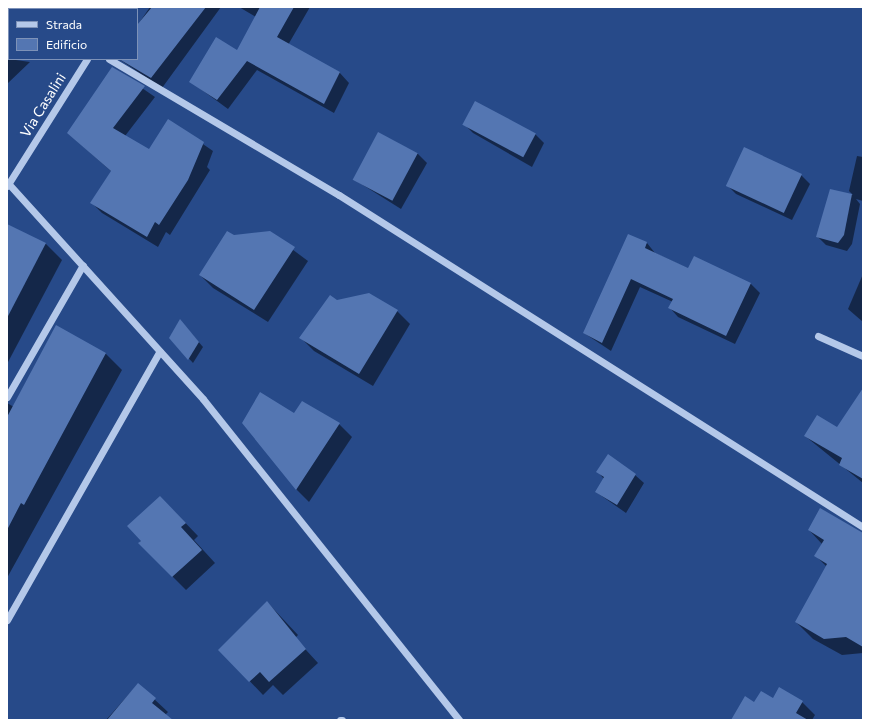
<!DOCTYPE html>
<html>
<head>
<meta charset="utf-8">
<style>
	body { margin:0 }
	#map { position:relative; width:870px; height:727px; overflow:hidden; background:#274a89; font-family:Commissioner,sans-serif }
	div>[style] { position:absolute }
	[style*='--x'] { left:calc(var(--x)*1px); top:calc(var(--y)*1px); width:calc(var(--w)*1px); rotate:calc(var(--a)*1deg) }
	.shadow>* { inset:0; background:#0007 }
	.building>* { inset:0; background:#5476b2; transform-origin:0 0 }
	.minor>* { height:7px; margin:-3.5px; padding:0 3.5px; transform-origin:3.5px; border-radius:3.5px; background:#b4c8e9 }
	span { translate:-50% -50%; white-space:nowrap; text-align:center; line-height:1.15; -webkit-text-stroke:4px #274a89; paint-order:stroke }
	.street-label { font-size:14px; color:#fff }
	.frame { position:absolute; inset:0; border:8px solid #fff; pointer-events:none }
	.legend { position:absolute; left:8px; top:8px; width:130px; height:52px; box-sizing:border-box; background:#274a89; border:1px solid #7d92b8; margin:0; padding:5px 7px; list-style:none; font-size:12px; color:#fff }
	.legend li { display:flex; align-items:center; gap:8px; height:20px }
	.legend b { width:20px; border:1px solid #7d92b8 }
</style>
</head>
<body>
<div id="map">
	<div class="shadow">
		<div style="clip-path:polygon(150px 7px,221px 7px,162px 88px,119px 59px,137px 59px,137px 26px)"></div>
		<div style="clip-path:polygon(239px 7px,310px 7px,288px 45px,339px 72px,349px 83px,334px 113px,257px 70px,228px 109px,191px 82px,237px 52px,256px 17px)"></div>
		<div style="clip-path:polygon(7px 39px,9px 59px,30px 62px,7px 84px)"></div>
		<div style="clip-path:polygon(113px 68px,155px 97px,125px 136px,150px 151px,168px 120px,213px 151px,207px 167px,210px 170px,170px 235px,166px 232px,158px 247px,102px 213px,92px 203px,112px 172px,68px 133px)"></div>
		<div style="clip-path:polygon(464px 124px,535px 134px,544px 143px,532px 167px,473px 133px)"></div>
		<div style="clip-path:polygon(379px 134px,418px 154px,427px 163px,401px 209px,355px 180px)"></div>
		<div style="clip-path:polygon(857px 156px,863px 157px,863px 201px,856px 199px,860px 204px,852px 244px,847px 251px,826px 245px,817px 236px,831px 190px,853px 195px,849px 191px)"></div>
		<div style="clip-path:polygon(801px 175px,810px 184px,792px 220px,736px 194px,727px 185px)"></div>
		<div style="clip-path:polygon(7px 225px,46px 244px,62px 260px,7px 364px)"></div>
		<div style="clip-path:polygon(269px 232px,308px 261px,268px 322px,213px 288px,200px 275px)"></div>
		<div style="clip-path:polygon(647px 243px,655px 253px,689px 269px,694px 257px,751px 284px,760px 293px,735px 344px,678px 317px,670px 308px,673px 302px,640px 287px,611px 351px,584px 333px)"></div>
		<div style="clip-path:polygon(863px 274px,863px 322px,848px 309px)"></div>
		<div style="clip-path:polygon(337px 301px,397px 311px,410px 324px,373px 386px,314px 351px,301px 338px)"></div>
		<div style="clip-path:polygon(184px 325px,203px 347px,193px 363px,170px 338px)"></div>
		<div style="clip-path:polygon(56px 327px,106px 354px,122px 370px,7px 578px,7px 403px,14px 407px)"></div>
		<div style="clip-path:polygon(863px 411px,863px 483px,805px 436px,838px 428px)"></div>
		<div style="clip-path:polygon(294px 415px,339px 424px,352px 437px,309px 502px,296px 489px)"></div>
		<div style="clip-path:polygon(598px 472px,635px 475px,644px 483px,626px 513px,596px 492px,604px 479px)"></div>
		<div style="clip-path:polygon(173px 510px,198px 536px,194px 540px,215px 563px,186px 590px,139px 543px)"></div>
		<div style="clip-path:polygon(809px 530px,863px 536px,863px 653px,842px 655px,813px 639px,796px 622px,827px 567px,816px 556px,822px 544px)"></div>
		<div style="clip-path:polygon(267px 602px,298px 635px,295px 638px,318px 663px,283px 695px,273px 685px,263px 695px,220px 650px)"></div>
		<div style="clip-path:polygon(138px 684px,168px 712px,165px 715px,171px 720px,106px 720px)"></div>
		<div style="clip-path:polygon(773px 700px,802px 702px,815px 715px,812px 720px,732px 720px,755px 703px)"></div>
	</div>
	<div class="building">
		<div style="clip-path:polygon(152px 7px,206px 7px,151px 78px,119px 59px,137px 59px,137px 25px)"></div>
		<div style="clip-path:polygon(260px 7px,294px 7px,277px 37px,340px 72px,324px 104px,247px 61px,217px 100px,189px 82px,216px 37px,237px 50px)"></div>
		<div style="clip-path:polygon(112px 67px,145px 86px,113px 128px,149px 149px,168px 119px,204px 142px,188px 180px,159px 225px,155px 222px,147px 237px,90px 203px,111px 171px,67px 133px)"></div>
		<div style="left:475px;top:101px;width:69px;height:27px;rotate:28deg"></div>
		<div style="left:378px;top:132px;width:45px;height:54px;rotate:28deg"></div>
		<div style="left:744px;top:147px;width:64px;height:43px;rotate:25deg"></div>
		<div style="clip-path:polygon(830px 189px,852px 194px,844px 235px,838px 243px,816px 237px)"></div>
		<div style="clip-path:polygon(7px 224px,46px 243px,7px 318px)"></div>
		<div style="clip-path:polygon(227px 231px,234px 235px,270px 231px,295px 247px,254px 310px,199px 275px)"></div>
		<div style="clip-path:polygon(628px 234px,647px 242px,645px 248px,688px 268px,694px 256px,751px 283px,726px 336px,668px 308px,673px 299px,631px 279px,602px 343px,583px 333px)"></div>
		<div style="clip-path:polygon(369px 293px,398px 310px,359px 374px,299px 338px,330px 295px,337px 300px)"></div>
		<div style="clip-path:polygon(180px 319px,199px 342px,188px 360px,169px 338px)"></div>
		<div style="clip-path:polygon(56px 325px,106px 353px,24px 505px,21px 503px,7px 530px,7px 417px)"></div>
		<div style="clip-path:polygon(863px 388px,863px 479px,839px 465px,842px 458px,804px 436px,817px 415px,837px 427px)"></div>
		<div style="clip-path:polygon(260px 392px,294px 413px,302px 401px,340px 423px,296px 490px,242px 423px)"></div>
		<div style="clip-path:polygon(608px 454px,636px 474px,617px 505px,595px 492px,604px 477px,596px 472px)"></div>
		<div style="clip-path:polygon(160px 496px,186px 523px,181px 527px,202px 550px,172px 577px,138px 543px,141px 541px,127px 526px)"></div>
		<div style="clip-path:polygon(820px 508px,863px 533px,863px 647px,846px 637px,824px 639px,795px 622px,827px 564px,814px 556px,824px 540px,808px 530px)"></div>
		<div style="clip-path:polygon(267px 601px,306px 649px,269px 682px,260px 672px,249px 682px,218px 650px)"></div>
		<div style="clip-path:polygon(138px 683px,156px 698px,152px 703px,173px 720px,107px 720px)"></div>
		<div style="clip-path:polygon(779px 687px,803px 701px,796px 713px,808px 720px,731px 720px,745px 696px,754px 702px,761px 691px,773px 698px)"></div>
	</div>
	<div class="minor">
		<div style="--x:127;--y:9;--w:3;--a:-45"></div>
		<div style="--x:109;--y:59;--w:267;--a:30.6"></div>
		<div style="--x:339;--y:195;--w:620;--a:32.36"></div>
		<div style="--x:7;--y:182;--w:292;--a:47.9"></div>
		<div style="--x:203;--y:399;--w:411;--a:51.4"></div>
		<div style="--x:7;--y:186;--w:150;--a:-57.8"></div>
		<div style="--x:818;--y:336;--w:49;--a:24"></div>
		<div style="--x:7;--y:397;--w:152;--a:-60.1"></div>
		<div style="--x:7;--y:620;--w:309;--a:-60.4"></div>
		<div style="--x:340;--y:720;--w:2;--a:0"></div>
	</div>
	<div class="street-label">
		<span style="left:43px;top:105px;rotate:-58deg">Via Casalini</span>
	</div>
	<div class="frame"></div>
	<ul class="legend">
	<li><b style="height:5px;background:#b4c8e9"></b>Strada</li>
	<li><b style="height:11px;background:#5476b2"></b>Edificio</li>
	</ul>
</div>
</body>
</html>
